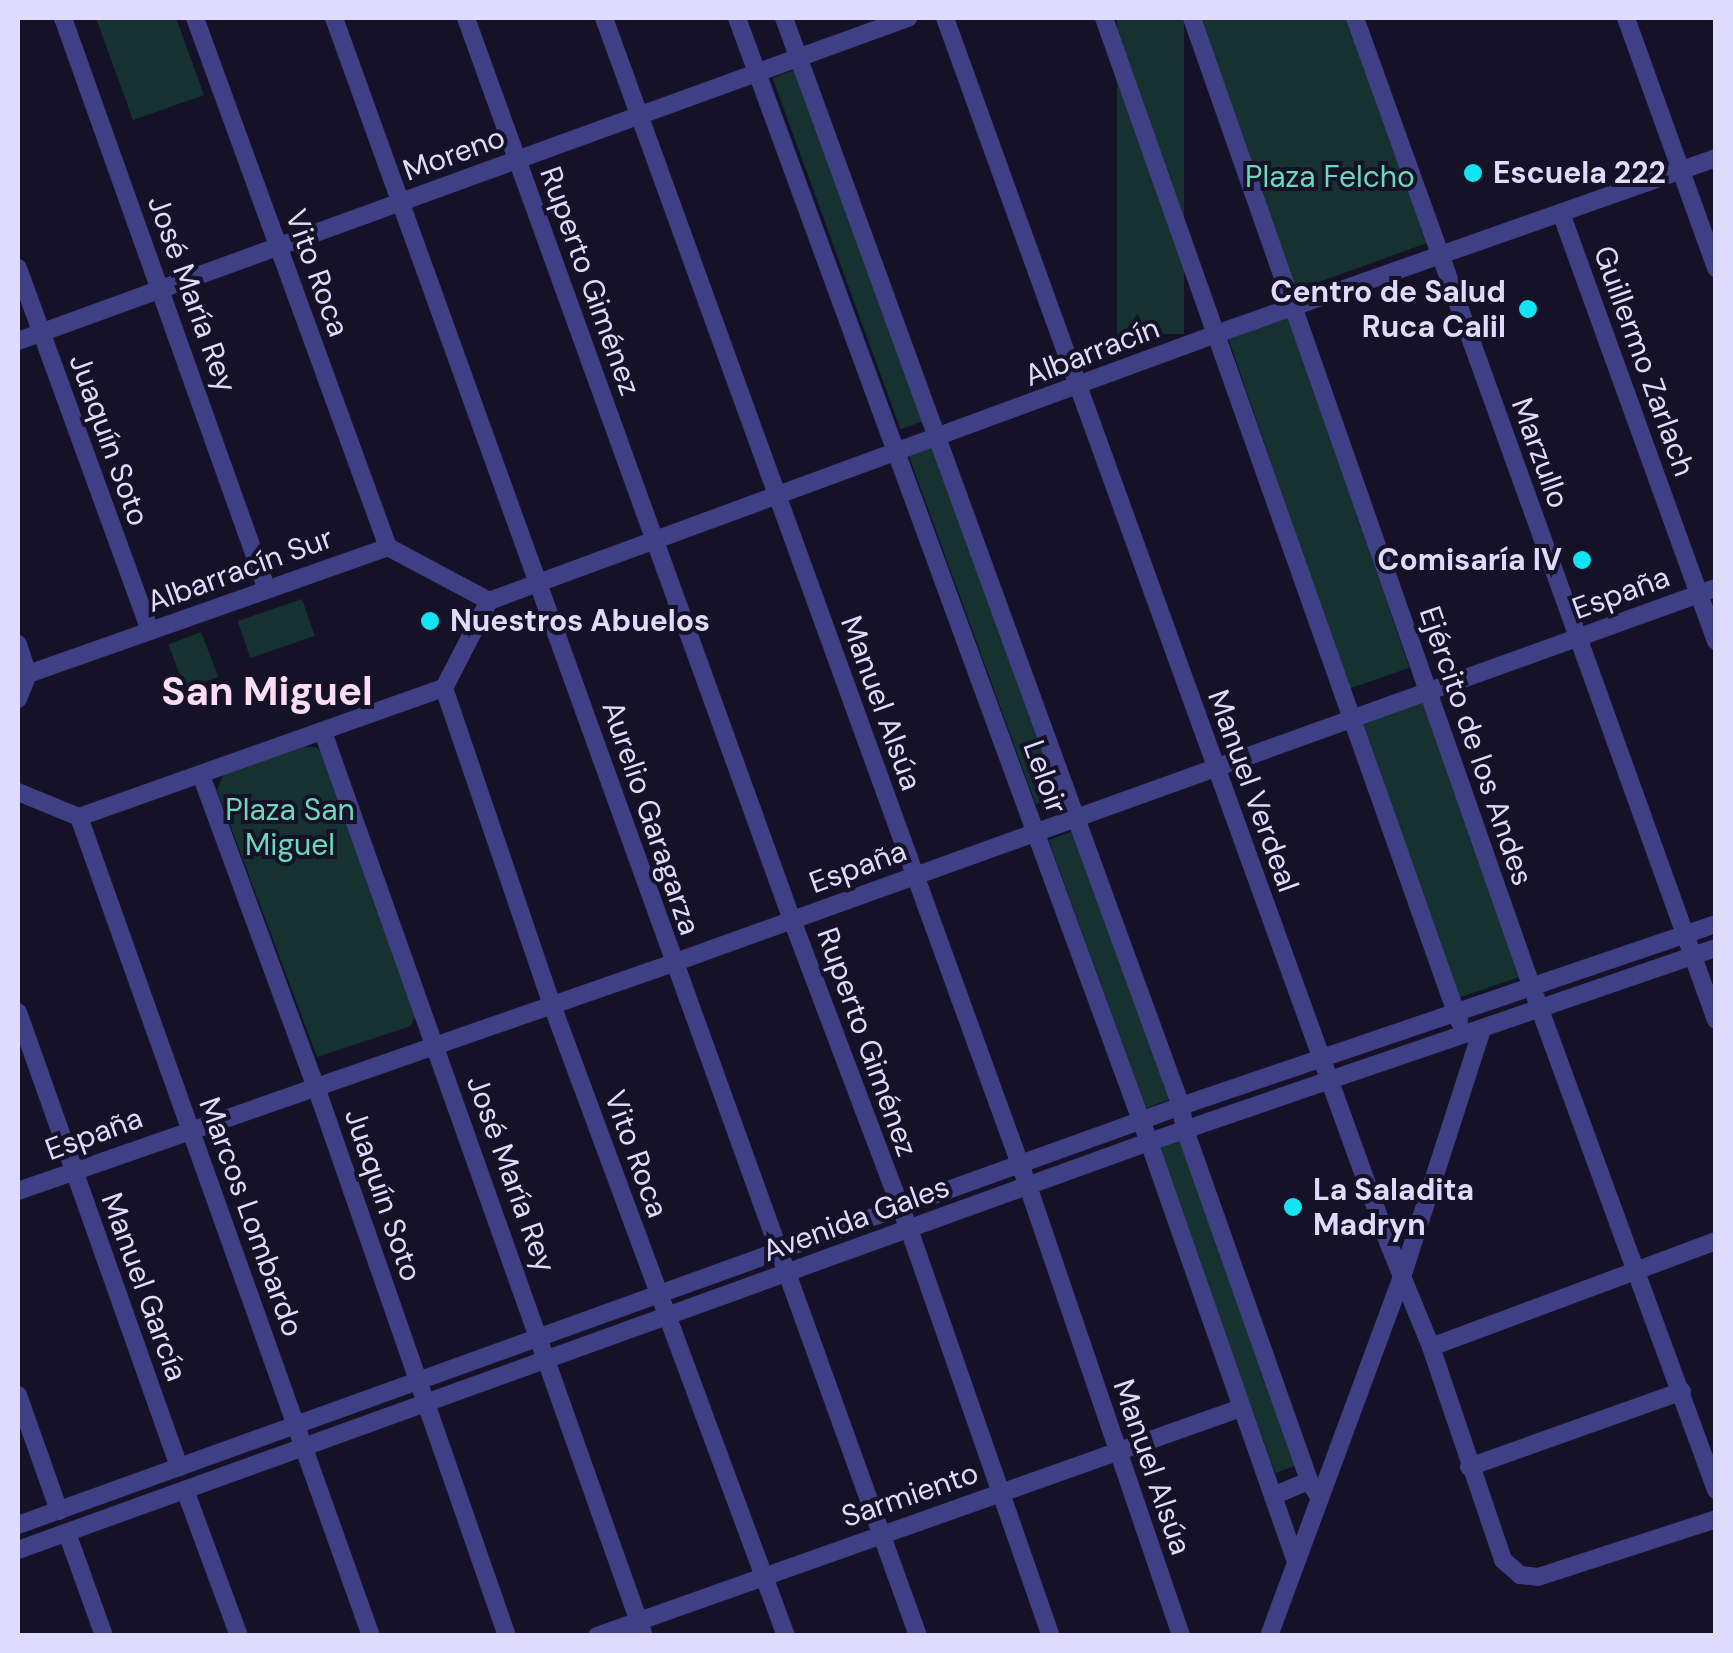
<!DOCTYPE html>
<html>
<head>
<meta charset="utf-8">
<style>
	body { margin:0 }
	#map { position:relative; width:1733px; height:1653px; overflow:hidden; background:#151228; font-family:"DM Sans",sans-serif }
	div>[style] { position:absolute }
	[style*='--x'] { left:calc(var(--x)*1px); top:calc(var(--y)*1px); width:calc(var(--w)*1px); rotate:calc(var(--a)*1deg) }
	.green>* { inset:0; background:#153230; transform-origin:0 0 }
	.minor>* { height:18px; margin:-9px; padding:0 9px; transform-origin:9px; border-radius:9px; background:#3f3f85 }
	.dots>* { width:28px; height:28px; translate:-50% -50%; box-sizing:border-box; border:5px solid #151228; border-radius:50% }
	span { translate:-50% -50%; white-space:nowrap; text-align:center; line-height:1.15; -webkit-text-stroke:8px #151228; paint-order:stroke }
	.street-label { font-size:30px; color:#dedbfd }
	.poi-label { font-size:30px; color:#dedbfd; font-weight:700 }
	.left { translate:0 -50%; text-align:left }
	.right { translate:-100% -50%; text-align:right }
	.park-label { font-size:30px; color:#69dbba }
	.district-label { font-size:40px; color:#fdddf3; font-weight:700 }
	.frame { position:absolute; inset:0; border:20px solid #dedbfd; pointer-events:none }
</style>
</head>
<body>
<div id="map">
	<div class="green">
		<div style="clip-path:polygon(96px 18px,176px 18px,204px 95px,133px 120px)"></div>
		<div style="left:1117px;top:18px;width:67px;height:316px"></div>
		<div style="clip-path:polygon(1199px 18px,1346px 18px,1427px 243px,1297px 290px)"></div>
		<div style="left:797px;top:69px;width:374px;height:26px;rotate:70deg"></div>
		<div style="left:1289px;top:318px;width:370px;height:64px;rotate:71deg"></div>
		<div style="left:933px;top:446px;width:372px;height:26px;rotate:70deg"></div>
		<div style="left:302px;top:599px;width:39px;height:68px;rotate:71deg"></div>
		<div style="left:201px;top:632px;width:48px;height:35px;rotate:69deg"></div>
		<div style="left:1424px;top:702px;width:291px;height:64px;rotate:71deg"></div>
		<div style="clip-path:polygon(304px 747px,316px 747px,324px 755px,416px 1013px,411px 1026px,317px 1057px,217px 790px,223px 775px)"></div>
		<div style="left:1074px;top:831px;width:285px;height:27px;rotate:70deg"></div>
		<div style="left:1181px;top:1138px;width:347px;height:26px;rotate:70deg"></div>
	</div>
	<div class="minor">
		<div style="--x:63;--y:18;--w:607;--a:70.37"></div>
		<div style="--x:195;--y:18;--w:563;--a:69.96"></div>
		<div style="--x:334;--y:18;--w:1720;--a:70.15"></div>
		<div style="--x:466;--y:18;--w:959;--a:70.13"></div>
		<div style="--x:792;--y:920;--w:330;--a:69.3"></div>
		<div style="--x:909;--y:1229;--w:431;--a:70.8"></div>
		<div style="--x:604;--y:18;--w:1243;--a:70.05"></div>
		<div style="--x:1028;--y:1186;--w:475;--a:71.2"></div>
		<div style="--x:737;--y:18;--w:1197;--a:69.87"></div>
		<div style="--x:1149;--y:1142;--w:441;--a:70.7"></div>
		<div style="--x:784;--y:18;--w:1158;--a:69.95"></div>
		<div style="--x:1181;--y:1106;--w:24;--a:81"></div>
		<div style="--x:1185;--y:1130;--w:372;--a:70.5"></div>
		<div style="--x:1309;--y:1481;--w:20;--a:57"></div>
		<div style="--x:945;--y:18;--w:1302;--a:70.1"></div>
		<div style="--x:1388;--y:1242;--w:113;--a:67.7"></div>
		<div style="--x:1431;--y:1347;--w:225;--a:71.3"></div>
		<div style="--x:1503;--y:1560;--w:23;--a:41"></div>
		<div style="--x:1520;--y:1575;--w:18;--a:6"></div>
		<div style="--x:1538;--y:1577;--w:187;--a:-18"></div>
		<div style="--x:1104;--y:18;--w:1064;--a:70.51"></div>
		<div style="--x:1192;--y:18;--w:1025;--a:70.68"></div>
		<div style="--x:1531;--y:985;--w:538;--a:69.88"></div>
		<div style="--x:1355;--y:18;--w:1065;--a:70.19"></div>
		<div style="--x:1626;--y:18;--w:266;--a:70.2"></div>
		<div style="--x:1561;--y:213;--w:455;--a:70.1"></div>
		<div style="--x:18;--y:268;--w:386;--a:70"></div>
		<div style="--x:18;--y:341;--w:947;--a:-19.95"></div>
		<div style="--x:489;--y:601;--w:778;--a:-20.16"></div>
		<div style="--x:1219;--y:333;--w:527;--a:-19.4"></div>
		<div style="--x:18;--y:644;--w:32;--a:72"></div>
		<div style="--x:444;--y:688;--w:335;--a:71.2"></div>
		<div style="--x:552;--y:1005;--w:673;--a:69.65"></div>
		<div style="--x:18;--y:699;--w:27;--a:-68"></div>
		<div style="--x:28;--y:674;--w:382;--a:-19.4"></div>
		<div style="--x:388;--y:547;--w:115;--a:28.1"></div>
		<div style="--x:323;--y:732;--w:959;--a:70.45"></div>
		<div style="--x:201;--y:775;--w:333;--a:69.8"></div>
		<div style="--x:316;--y:1087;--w:581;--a:70.82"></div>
		<div style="--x:18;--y:792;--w:66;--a:22.3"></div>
		<div style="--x:79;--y:817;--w:387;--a:-19.5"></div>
		<div style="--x:444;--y:688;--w:98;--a:-62.7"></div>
		<div style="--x:79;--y:817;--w:869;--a:70.38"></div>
		<div style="--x:18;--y:1012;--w:483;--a:70.5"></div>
		<div style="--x:18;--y:1191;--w:694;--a:-19.19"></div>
		<div style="--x:673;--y:963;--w:1108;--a:-19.78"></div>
		<div style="--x:1431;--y:1347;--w:304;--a:-20.4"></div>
		<div style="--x:18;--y:1395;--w:123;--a:70.5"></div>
		<div style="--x:1469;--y:1467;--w:226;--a:-19.6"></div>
		<div style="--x:185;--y:1490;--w:156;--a:69.7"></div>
		<div style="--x:1273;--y:1496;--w:39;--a:-23"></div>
		<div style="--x:18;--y:1525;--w:1236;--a:-19.81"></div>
		<div style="--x:1181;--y:1106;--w:565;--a:-18.79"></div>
		<div style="--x:67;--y:1533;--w:109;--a:70.2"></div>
		<div style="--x:18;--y:1550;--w:1202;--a:-19.84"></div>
		<div style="--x:1149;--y:1142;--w:599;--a:-18.89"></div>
		<div style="--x:597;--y:1636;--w:683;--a:-19.5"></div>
		<div style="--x:1269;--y:1636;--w:383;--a:-69.7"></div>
		<div style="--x:1402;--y:1277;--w:257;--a:-72.1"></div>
	</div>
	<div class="dots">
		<div style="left:1473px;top:173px;background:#11e5f3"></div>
		<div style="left:1528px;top:309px;background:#11e5f3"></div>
		<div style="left:1582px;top:560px;background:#11e5f3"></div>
		<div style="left:430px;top:621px;background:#11e5f3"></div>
		<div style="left:1293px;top:1207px;background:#11e5f3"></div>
	</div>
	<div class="street-label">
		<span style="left:454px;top:154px;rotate:-20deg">Moreno</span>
		<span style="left:317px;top:273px;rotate:70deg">Vito Roca</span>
		<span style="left:590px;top:281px;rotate:70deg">Ruperto Giménez</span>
		<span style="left:192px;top:294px;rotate:70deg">José María Rey</span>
		<span style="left:1092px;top:352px;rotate:-21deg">Albarracín</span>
		<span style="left:1644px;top:361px;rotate:70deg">Guillermo Zarlach</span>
		<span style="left:109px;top:440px;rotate:70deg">Juaquín Soto</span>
		<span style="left:1540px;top:453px;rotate:70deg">Marzullo</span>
		<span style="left:240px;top:570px;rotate:-20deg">Albarracín Sur</span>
		<span style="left:1621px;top:593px;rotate:-20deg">España</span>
		<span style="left:881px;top:703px;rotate:70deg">Manuel Alsúa</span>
		<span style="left:1476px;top:746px;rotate:71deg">Ejército de los Andes</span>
		<span style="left:1045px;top:777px;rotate:70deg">Leloir</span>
		<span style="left:1253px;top:791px;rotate:70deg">Manuel Verdeal</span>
		<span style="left:651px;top:818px;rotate:71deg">Aurelio Garagarza</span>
		<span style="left:858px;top:867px;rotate:-20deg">España</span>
		<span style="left:867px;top:1042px;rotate:70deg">Ruperto Giménez</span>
		<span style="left:94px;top:1134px;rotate:-20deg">España</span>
		<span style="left:636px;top:1154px;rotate:70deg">Vito Roca</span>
		<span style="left:511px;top:1174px;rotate:70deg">José María Rey</span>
		<span style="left:383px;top:1195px;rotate:71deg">Juaquín Soto</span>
		<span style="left:251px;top:1217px;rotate:70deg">Marcos Lombardo</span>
		<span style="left:856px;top:1219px;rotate:-20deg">Avenida Gales</span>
		<span style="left:144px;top:1287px;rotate:70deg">Manuel García</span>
		<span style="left:1152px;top:1467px;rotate:71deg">Manuel Alsúa</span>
		<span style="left:910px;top:1495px;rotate:-19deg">Sarmiento</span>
	</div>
	<div class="poi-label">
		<span class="left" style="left:1493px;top:173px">Escuela 222</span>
		<span class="right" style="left:1506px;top:309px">Centro de Salud<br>Ruca Calil</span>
		<span class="right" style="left:1562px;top:560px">Comisaría IV</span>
		<span class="left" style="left:450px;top:621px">Nuestros Abuelos</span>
		<span class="left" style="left:1313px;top:1207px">La Saladita<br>Madryn</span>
	</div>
	<div class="park-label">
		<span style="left:1330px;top:177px">Plaza Felcho</span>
		<span style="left:290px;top:827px">Plaza San<br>Miguel</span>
	</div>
	<div class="district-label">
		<span style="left:267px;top:691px">San Miguel</span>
	</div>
	<div class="frame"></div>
</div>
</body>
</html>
